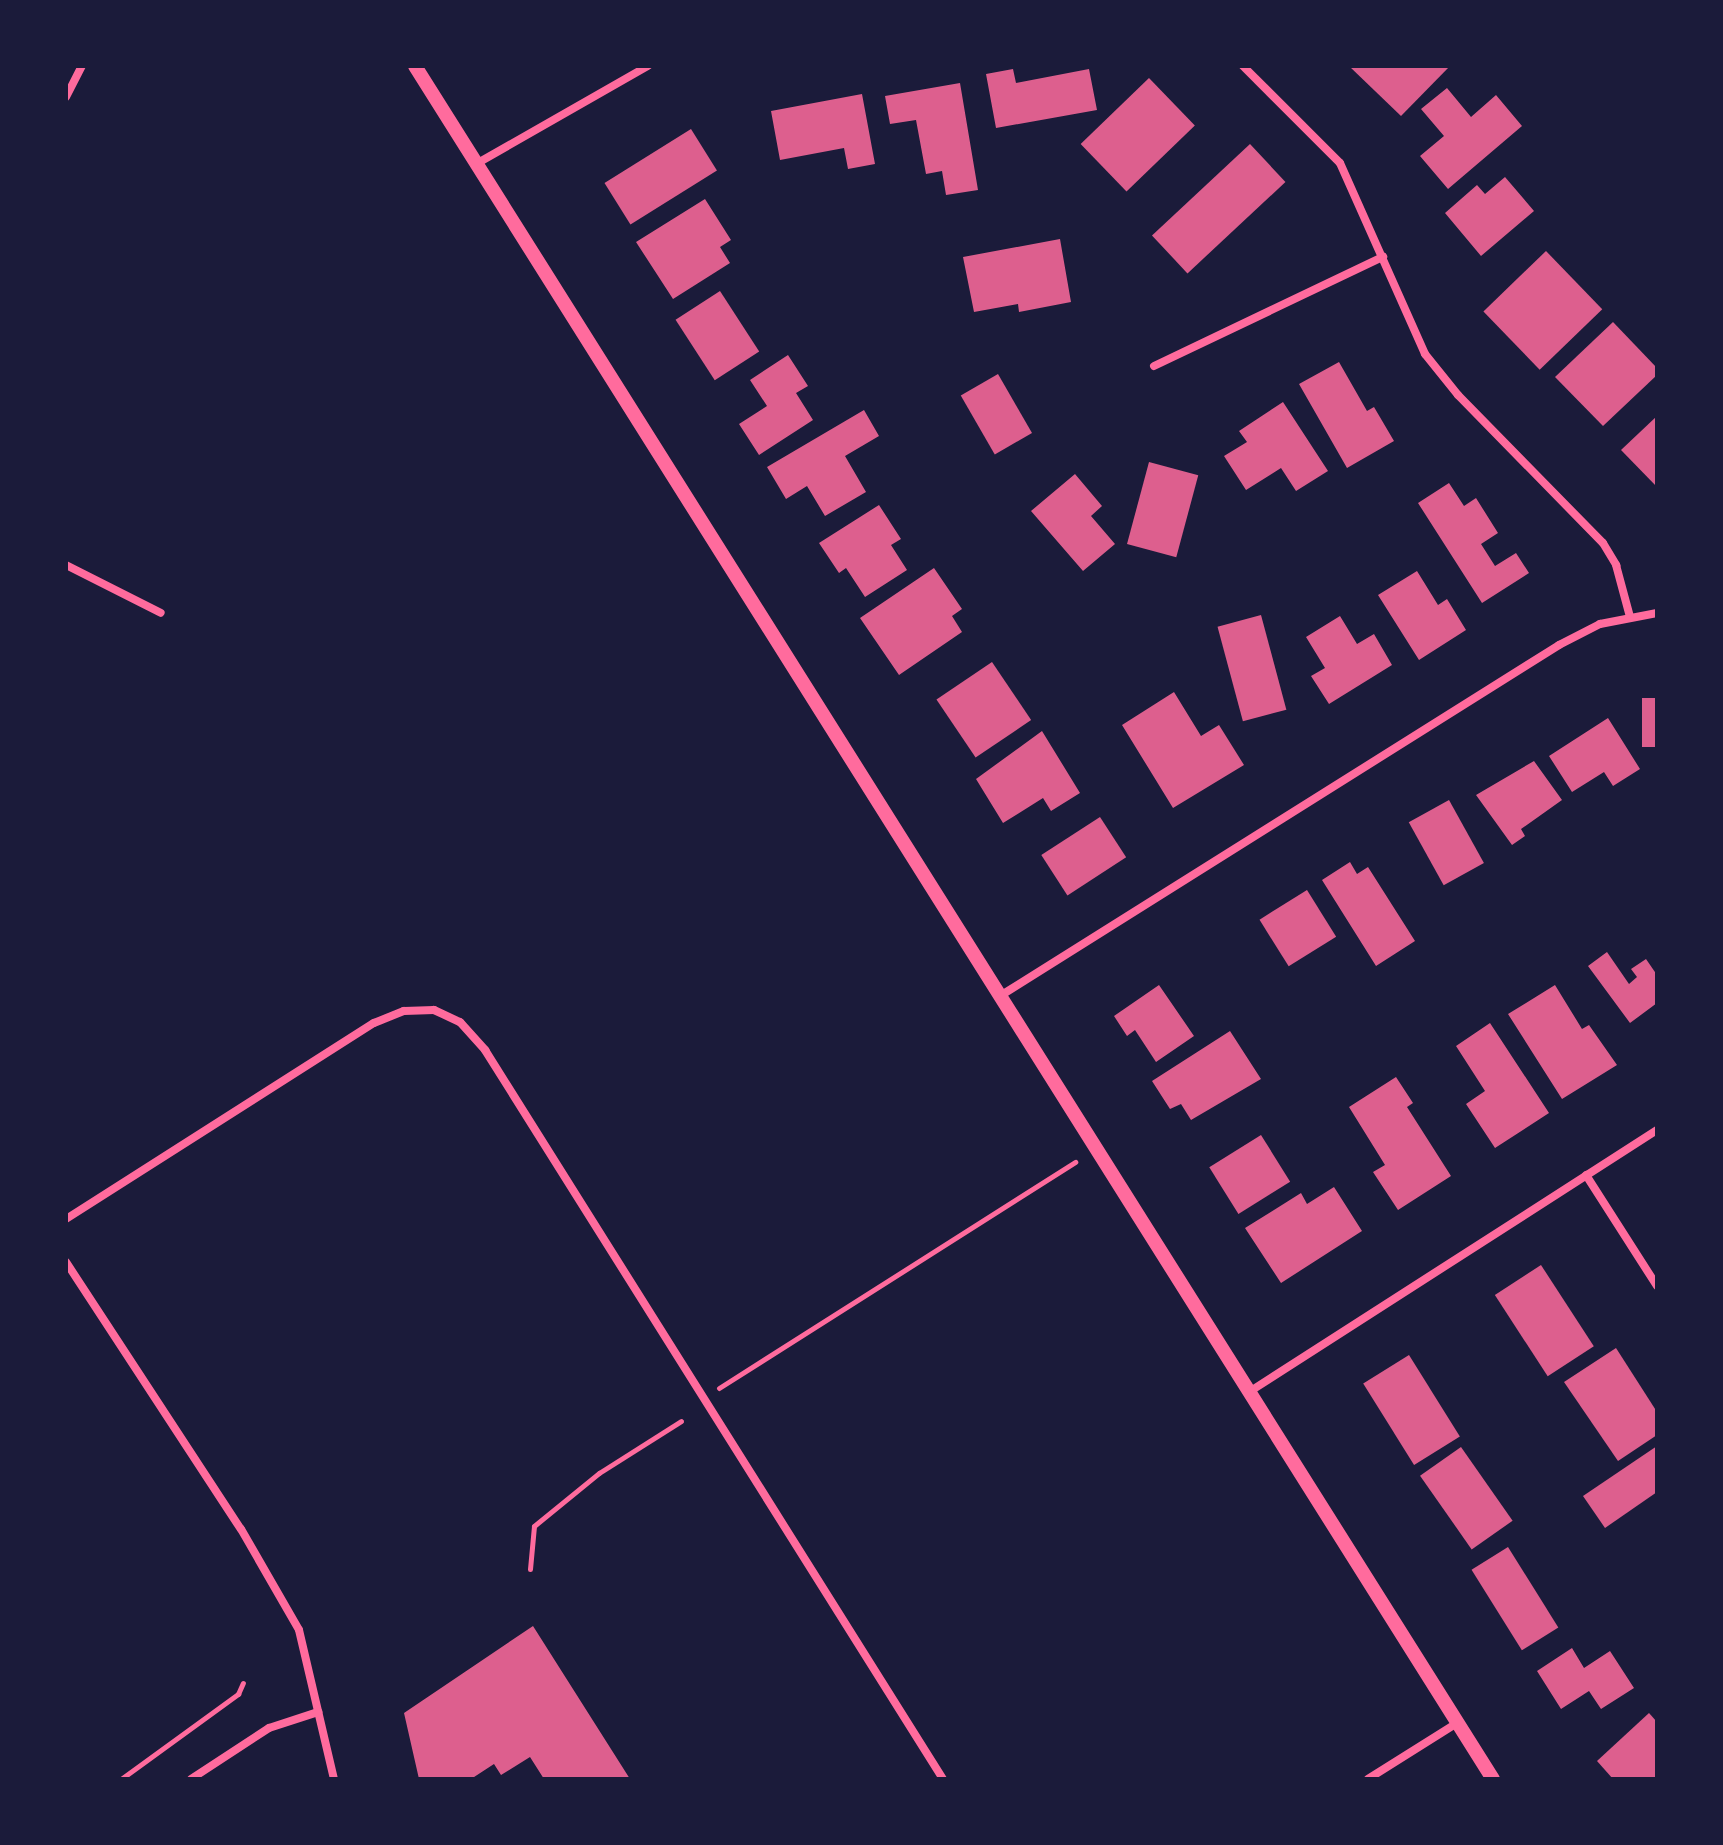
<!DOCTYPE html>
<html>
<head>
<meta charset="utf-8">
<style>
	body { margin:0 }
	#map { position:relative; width:1723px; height:1845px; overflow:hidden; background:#1b1b3a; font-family:"Libre Baskerville",serif }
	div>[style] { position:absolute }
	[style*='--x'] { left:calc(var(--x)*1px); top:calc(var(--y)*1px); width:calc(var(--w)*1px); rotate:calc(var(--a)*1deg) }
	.building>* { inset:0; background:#dd5f8e; transform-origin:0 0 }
	.path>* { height:5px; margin:-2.5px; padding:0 2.5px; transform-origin:2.5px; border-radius:2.5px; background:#ff6b9d }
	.minor>* { height:8px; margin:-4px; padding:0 4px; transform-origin:4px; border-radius:4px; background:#ff6b9d }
	.tertiary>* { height:14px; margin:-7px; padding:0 7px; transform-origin:7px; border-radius:7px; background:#ff6b9d }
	span { translate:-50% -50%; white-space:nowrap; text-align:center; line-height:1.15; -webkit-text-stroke:6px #1b1b3a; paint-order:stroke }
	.frame { position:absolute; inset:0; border:68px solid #1b1b3a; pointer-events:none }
</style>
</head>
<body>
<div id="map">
	<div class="building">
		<div style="clip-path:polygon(1349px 66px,1450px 66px,1401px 116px)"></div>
		<div style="clip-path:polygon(1013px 69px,1016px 83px,1089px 69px,1097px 110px,996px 128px,986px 74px)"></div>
		<div style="left:1149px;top:78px;width:66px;height:95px;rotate:46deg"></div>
		<div style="clip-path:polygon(960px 83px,978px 190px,946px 195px,942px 171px,926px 174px,916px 120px,890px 124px,885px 96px)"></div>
		<div style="clip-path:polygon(1447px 88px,1471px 117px,1496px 95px,1522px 126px,1448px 189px,1420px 156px,1444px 136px,1421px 109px)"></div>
		<div style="clip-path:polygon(862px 94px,875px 164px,848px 169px,844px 148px,780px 160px,771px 111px)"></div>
		<div style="left:691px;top:129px;width:49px;height:102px;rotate:58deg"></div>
		<div style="left:1250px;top:144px;width:52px;height:134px;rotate:47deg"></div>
		<div style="clip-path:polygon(1505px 177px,1534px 211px,1481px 256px,1445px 213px,1477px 185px,1485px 194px)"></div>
		<div style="clip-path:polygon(705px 199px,731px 240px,720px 247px,730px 263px,673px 299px,636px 242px)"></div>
		<div style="clip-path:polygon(1060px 239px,1071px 302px,1019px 312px,1018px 304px,974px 312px,963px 257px)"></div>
		<div style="left:1546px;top:251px;width:81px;height:87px;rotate:46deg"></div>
		<div style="left:720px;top:291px;width:72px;height:53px;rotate:57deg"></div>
		<div style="clip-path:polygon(1613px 322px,1657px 368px,1657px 375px,1603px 426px,1555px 377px)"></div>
		<div style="clip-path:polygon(788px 355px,808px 386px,796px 393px,813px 420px,759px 455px,739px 424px,767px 406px,750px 380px)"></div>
		<div style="clip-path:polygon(1339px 362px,1367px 411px,1374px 407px,1394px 441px,1347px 468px,1299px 384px)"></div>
		<div style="left:998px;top:374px;width:68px;height:43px;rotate:60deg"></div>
		<div style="clip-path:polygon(1283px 402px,1328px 471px,1296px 491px,1281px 468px,1246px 490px,1224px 456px,1247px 442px,1239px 431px)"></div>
		<div style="clip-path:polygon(864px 410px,879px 436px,845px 456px,866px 492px,825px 516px,807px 486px,786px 499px,767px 467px)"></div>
		<div style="clip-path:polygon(1657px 416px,1657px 487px,1621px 450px)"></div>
		<div style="left:1149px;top:462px;width:51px;height:85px;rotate:15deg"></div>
		<div style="clip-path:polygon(1075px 474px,1102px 506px,1091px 516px,1115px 544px,1083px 571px,1031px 511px)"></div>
		<div style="clip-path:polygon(1449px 483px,1464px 506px,1476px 498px,1498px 533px,1481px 544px,1495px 566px,1516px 553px,1529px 573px,1482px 603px,1418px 503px)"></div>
		<div style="clip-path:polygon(879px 505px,901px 539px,891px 545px,907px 570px,865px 597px,846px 568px,839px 573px,819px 543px)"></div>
		<div style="clip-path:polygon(934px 568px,962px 609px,952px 616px,962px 632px,899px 675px,860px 618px)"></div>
		<div style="clip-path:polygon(1417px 571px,1438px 605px,1447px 599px,1466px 630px,1419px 660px,1378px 595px)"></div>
		<div style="left:1261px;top:615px;width:98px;height:45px;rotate:75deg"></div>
		<div style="clip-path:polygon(1340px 616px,1357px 644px,1374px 634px,1392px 665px,1329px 704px,1311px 676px,1325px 668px,1306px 637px)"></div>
		<div style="left:992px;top:662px;width:70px;height:67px;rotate:56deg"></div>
		<div style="clip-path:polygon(1174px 692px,1201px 736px,1219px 725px,1244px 765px,1173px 808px,1122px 725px)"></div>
		<div style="left:1642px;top:698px;width:15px;height:49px"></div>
		<div style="clip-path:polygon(1608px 718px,1640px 769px,1613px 786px,1604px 772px,1572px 792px,1549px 756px)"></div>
		<div style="clip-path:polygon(1042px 731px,1080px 793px,1051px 811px,1043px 798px,1003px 823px,976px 779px)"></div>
		<div style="clip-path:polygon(1534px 761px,1562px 800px,1521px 829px,1525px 836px,1512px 845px,1476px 795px)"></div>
		<div style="left:1449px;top:800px;width:72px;height:46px;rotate:61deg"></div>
		<div style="left:1100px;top:817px;width:48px;height:70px;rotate:57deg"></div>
		<div style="clip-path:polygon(1350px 862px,1357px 874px,1368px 867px,1415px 941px,1376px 966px,1322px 880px)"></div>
		<div style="left:1307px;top:890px;width:55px;height:56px;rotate:58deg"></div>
		<div style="clip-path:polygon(1607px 952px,1629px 984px,1637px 977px,1631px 969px,1646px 959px,1657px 975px,1657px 1003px,1630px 1023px,1588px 966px)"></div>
		<div style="clip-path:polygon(1159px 985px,1194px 1036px,1156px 1062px,1135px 1030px,1127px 1036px,1114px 1016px)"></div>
		<div style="clip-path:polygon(1555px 985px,1582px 1029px,1589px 1025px,1617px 1065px,1562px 1099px,1508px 1014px)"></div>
		<div style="clip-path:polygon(1490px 1023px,1549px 1113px,1495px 1148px,1466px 1104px,1485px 1091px,1456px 1046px)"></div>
		<div style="clip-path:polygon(1230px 1031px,1261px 1079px,1191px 1120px,1181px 1104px,1170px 1109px,1152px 1081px)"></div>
		<div style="clip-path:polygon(1396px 1077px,1413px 1103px,1407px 1107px,1451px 1176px,1398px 1210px,1373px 1172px,1385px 1165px,1349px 1107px)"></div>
		<div style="left:1261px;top:1135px;width:55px;height:61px;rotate:58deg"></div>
		<div style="clip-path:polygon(1334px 1187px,1362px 1231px,1281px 1283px,1245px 1228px,1301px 1193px,1307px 1204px)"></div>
		<div style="left:1541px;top:1265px;width:97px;height:55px;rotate:57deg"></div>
		<div style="clip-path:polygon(1616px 1348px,1657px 1412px,1657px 1435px,1618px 1461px,1564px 1382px)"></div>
		<div style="left:1409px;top:1355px;width:96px;height:54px;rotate:58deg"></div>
		<div style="clip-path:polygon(1657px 1446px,1657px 1492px,1605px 1528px,1583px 1496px)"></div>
		<div style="left:1461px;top:1447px;width:90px;height:50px;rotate:55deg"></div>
		<div style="left:1508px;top:1547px;width:95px;height:43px;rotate:58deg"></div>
		<div style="clip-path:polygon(533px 1626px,630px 1779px,544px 1779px,530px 1757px,501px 1775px,494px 1764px,471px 1779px,419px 1779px,404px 1713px)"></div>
		<div style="clip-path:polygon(1572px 1648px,1584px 1668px,1610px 1651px,1634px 1688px,1601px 1709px,1589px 1691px,1561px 1709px,1537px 1671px)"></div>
		<div style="clip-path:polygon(1649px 1713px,1657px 1722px,1657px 1779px,1613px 1779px,1597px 1761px)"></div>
	</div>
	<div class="path">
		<div style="--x:719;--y:1388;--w:422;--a:-32.4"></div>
		<div style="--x:530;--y:1569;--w:43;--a:-84.7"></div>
		<div style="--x:534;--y:1526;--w:84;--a:-39.2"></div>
		<div style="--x:599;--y:1473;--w:97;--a:-32.4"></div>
		<div style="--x:121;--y:1779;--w:145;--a:-36"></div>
		<div style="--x:238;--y:1694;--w:12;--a:-66"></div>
	</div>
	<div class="minor">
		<div style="--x:1243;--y:66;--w:137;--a:45"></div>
		<div style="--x:1340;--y:163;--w:209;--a:66"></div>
		<div style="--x:1425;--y:354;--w:53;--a:51.2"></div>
		<div style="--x:1458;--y:395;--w:207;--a:45.6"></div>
		<div style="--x:1603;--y:543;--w:26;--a:59"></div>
		<div style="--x:1616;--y:565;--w:54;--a:74.9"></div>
		<div style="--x:66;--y:97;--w:35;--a:-63"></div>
		<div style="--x:476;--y:164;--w:198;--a:-29.7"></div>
		<div style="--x:1154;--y:366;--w:254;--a:-25.5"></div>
		<div style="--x:66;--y:565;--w:106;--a:26.8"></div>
		<div style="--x:1000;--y:996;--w:660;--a:-32.12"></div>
		<div style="--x:1559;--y:645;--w:46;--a:-27.1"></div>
		<div style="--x:1600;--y:624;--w:58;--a:-10.9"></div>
		<div style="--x:1586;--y:1175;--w:132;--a:57.4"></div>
		<div style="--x:66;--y:1219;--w:365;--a:-32.5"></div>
		<div style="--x:374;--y:1023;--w:32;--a:-22"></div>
		<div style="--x:404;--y:1011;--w:30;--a:-2"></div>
		<div style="--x:434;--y:1010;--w:29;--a:25"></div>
		<div style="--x:460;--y:1022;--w:38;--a:48"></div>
		<div style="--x:485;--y:1050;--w:861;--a:57.86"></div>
		<div style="--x:66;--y:1262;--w:319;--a:56.8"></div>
		<div style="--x:241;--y:1529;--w:116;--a:60.1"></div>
		<div style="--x:299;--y:1630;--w:153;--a:76.8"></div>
		<div style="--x:1249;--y:1392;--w:485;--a:-32.7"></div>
		<div style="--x:191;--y:1779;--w:93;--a:-33.2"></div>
		<div style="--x:269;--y:1728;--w:52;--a:-18.1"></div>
		<div style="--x:1368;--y:1779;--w:105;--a:-32.2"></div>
	</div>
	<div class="tertiary">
		<div style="--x:415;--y:66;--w:2024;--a:57.82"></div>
	</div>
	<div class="frame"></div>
</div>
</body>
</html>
